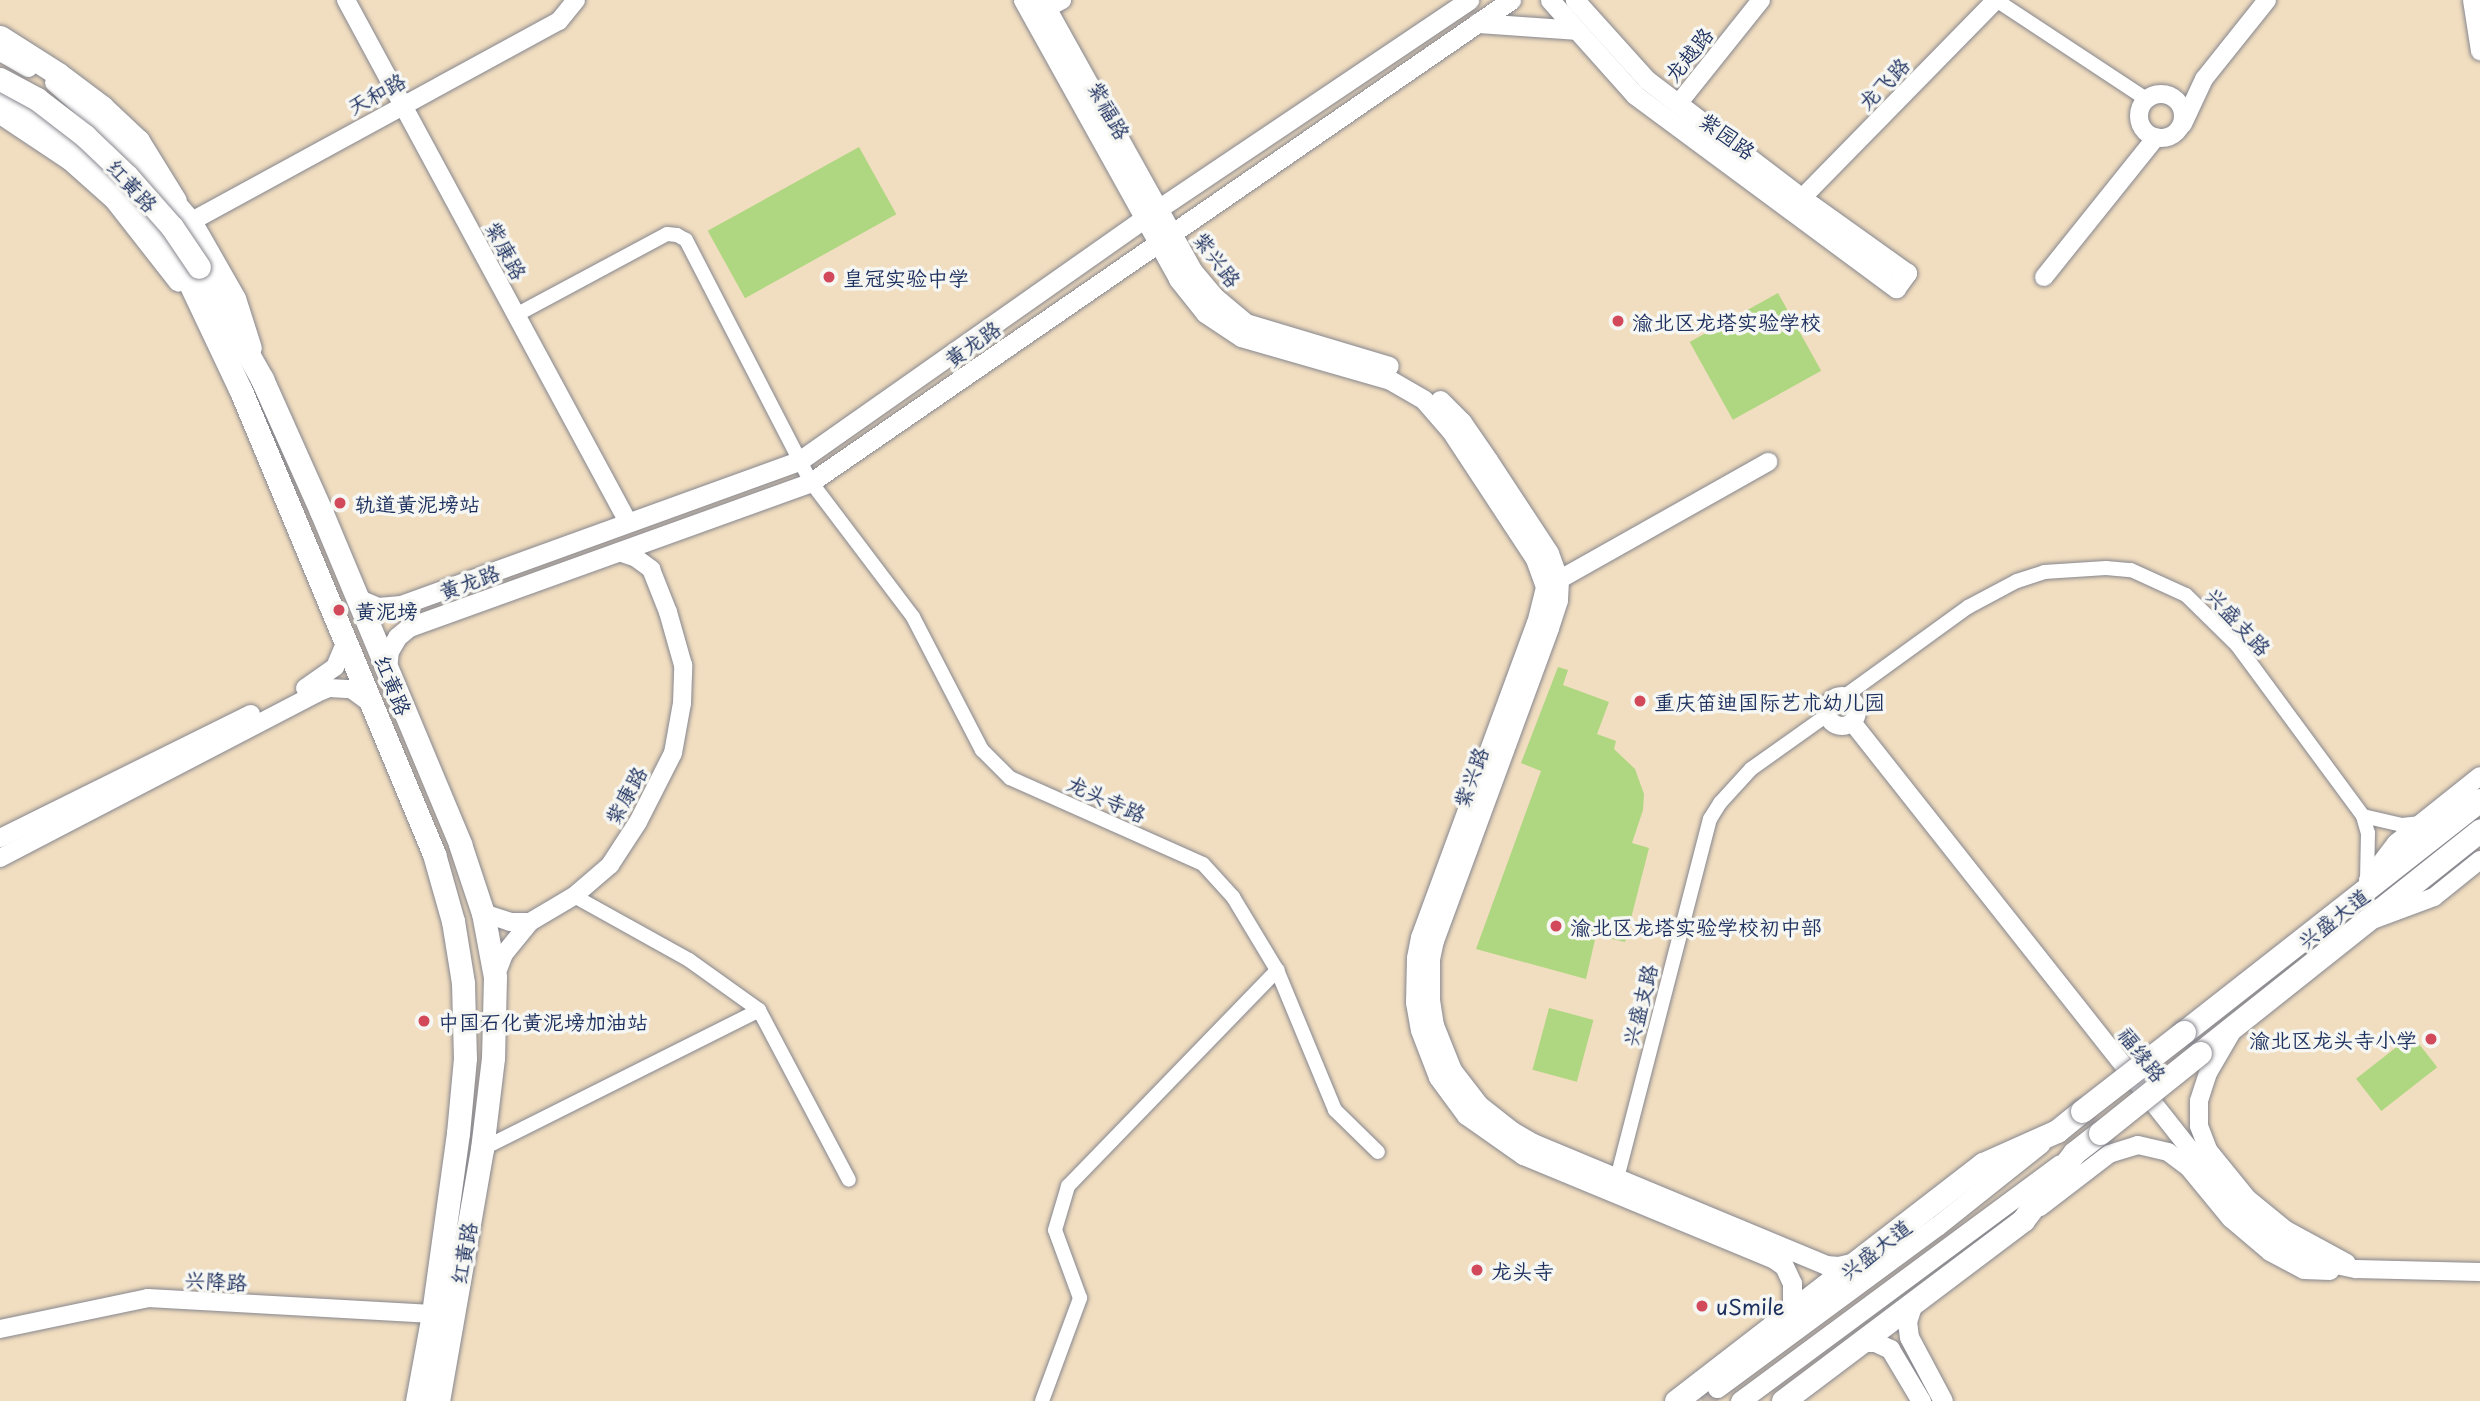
<!DOCTYPE html>
<html>
<head>
<meta charset="utf-8">
<style>
	body { margin:0 }
	#map { position:relative; width:2480px; height:1401px; overflow:hidden; background:#f1ddbf; font-family:"Playpen Sans","LXGW WenKai TC",sans-serif }
	div>[style] { position:absolute }
	[style*='--x'] { left:calc(var(--x)*1px); top:calc(var(--y)*1px); width:calc(var(--w)*1px); rotate:calc(var(--a)*1deg) }
	.green>* { inset:0; background:#afd781; transform-origin:0 0 }
	.secondary-tunnel>* { height:19px; margin-top:-9.5px; transform-origin:0; background:repeating-linear-gradient(90deg,#c6baac 0 19px,transparent 0 29px) }
	.roads { filter:drop-shadow(0 0 2px #86868e) drop-shadow(0 0 2px #86868e) }
	.minor>* { height:14px; margin:-7px; padding:0 7px; transform-origin:7px; border-radius:7px; background:#fff }
	.tertiary>* { height:18px; margin:-9px; padding:0 9px; transform-origin:9px; border-radius:9px; background:#fff }
	.tertiary>.ring { margin:-9px; padding:0; box-sizing:content-box; background:none; border:18px solid #fff; border-radius:50% }
	.secondary>* { height:19px; margin:-9.5px; padding:0 9.5px; transform-origin:9.5px; border-radius:9.5px; background:#fff }
	.primary>* { height:23px; margin:-11.5px; padding:0 11.5px; transform-origin:11.5px; border-radius:11.5px; background:#fff }
	.trunk>* { height:23px; margin:-11.5px; padding:0 11.5px; transform-origin:11.5px; border-radius:11.5px; background:#fff }
	.bridges { filter:drop-shadow(0 0 2px #86868e) drop-shadow(0 0 2px #86868e) }
	.primary-bridge>* { height:23px; margin:-11.5px; padding:0 11.5px; transform-origin:11.5px; border-radius:11.5px; background:#fff }
	.trunk-bridge>* { height:23px; margin:-11.5px; padding:0 11.5px; transform-origin:11.5px; border-radius:11.5px; background:#fff }
	.dots>* { width:19px; height:19px; translate:-50% -50%; box-sizing:border-box; border:4px solid #f6f6f2; border-radius:50% }
	span { translate:-50% -50%; white-space:nowrap; text-align:center; line-height:1.15; -webkit-text-stroke:7px #f6f6f2; paint-order:stroke }
	.street-label { font-size:21px; color:#1b2f5e }
	.poi-label { font-size:21px; color:#1b2f5e }
	.left { translate:0 -50%; text-align:left }
	.right { translate:-100% -50%; text-align:right }
</style>
</head>
<body>
<div id="map">
	<div class="green">
		<div style="left:859px;top:147px;width:77px;height:173px;rotate:61deg"></div>
		<div style="left:1778px;top:293px;width:89px;height:101px;rotate:61deg"></div>
		<div style="clip-path:polygon(1558px 667px,1568px 670px,1563px 685px,1609px 702px,1597px 734px,1616px 741px,1614px 749px,1635px 769px,1644px 794px,1643px 810px,1632px 843px,1649px 848px,1625px 942px,1596px 935px,1586px 979px,1476px 949px,1541px 771px,1521px 763px)"></div>
		<div style="left:1549px;top:1008px;width:46px;height:64px;rotate:15deg"></div>
		<div style="left:2412px;top:1035px;width:41px;height:71px;rotate:52deg"></div>
	</div>
	<div class="secondary-tunnel">
		<div style="--x:1703;--y:1401;--w:19;--a:-43"></div>
	</div>
	<div class="roads">
		<div class="minor">
			<div style="--x:1996;--y:0;--w:180;--a:33.4"></div>
			<div style="--x:516;--y:315;--w:171;--a:-28.2"></div>
			<div style="--x:667;--y:234;--w:10;--a:6"></div>
			<div style="--x:677;--y:235;--w:10;--a:29"></div>
			<div style="--x:686;--y:240;--w:272;--a:62.7"></div>
			<div style="--x:811;--y:482;--w:169;--a:52.9"></div>
			<div style="--x:913;--y:617;--w:150;--a:62.6"></div>
			<div style="--x:982;--y:750;--w:40;--a:45"></div>
			<div style="--x:1010;--y:778;--w:211;--a:24"></div>
			<div style="--x:1203;--y:864;--w:45;--a:47.7"></div>
			<div style="--x:1233;--y:897;--w:85;--a:58.9"></div>
			<div style="--x:1277;--y:970;--w:152;--a:67.5"></div>
			<div style="--x:1335;--y:1110;--w:60;--a:44.3"></div>
			<div style="--x:1845;--y:696;--w:152;--a:-35.9"></div>
			<div style="--x:1968;--y:607;--w:55;--a:-28"></div>
			<div style="--x:2017;--y:581;--w:28;--a:-18"></div>
			<div style="--x:2044;--y:572;--w:62;--a:-3.7"></div>
			<div style="--x:2106;--y:568;--w:25;--a:5"></div>
			<div style="--x:2131;--y:570;--w:60;--a:24.4"></div>
			<div style="--x:2186;--y:595;--w:71;--a:44.4"></div>
			<div style="--x:2237;--y:645;--w:212;--a:53.6"></div>
			<div style="--x:2363;--y:816;--w:18;--a:74"></div>
			<div style="--x:2368;--y:833;--w:48;--a:91.2"></div>
			<div style="--x:2363;--y:816;--w:40;--a:13"></div>
			<div style="--x:2402;--y:825;--w:19;--a:-6"></div>
			<div style="--x:574;--y:896;--w:132;--a:29.1"></div>
			<div style="--x:689;--y:960;--w:86;--a:35.5"></div>
			<div style="--x:759;--y:1010;--w:192;--a:62.1"></div>
			<div style="--x:482;--y:1149;--w:310;--a:-26.6"></div>
			<div style="--x:1615;--y:1186;--w:379;--a:-75.5"></div>
			<div style="--x:1710;--y:819;--w:19;--a:-58"></div>
			<div style="--x:1720;--y:803;--w:46;--a:-47.6"></div>
			<div style="--x:1751;--y:769;--w:93;--a:-35.4"></div>
			<div style="--x:1042;--y:1401;--w:110;--a:-69.7"></div>
			<div style="--x:1080;--y:1298;--w:72;--a:-110.2"></div>
			<div style="--x:1055;--y:1230;--w:46;--a:-73.5"></div>
			<div style="--x:1068;--y:1186;--w:301;--a:-45.9"></div>
		</div>
		<div class="tertiary">
			<div style="--x:346;--y:0;--w:593;--a:61.62"></div>
			<div style="--x:2472;--y:0;--w:52;--a:81.1"></div>
			<div style="--x:1034;--y:15;--w:32;--a:-28"></div>
			<div class="ring" style="left:2139px;top:94px;width:26px;height:26px"></div>
			<div style="--x:1678;--y:104;--w:133;--a:-51.4"></div>
			<div style="--x:2183;--y:124;--w:50;--a:-65"></div>
			<div style="--x:2204;--y:79;--w:101;--a:-51.4"></div>
			<div style="--x:1802;--y:198;--w:277;--a:-45.6"></div>
			<div style="--x:192;--y:221;--w:418;--a:-28.6"></div>
			<div style="--x:559;--y:21;--w:27;--a:-51"></div>
			<div style="--x:2044;--y:277;--w:179;--a:-51.3"></div>
			<div style="--x:619;--y:552;--w:18;--a:19"></div>
			<div style="--x:636;--y:558;--w:19;--a:36"></div>
			<div style="--x:1548;--y:586;--w:253;--a:-29.4"></div>
			<div style="--x:305;--y:688;--w:37;--a:-35"></div>
			<div style="--x:335;--y:667;--w:26;--a:-67"></div>
			<div class="ring" style="left:1827px;top:696px;width:12px;height:12px"></div>
			<div style="--x:1852;--y:722;--w:622;--a:51.66"></div>
			<div style="--x:2238;--y:1210;--w:50;--a:39.4"></div>
			<div style="--x:2277;--y:1242;--w:44;--a:25.4"></div>
			<div style="--x:2317;--y:1261;--w:40;--a:12"></div>
			<div style="--x:2356;--y:1269;--w:124;--a:1.4"></div>
			<div style="--x:0;--y:838;--w:280;--a:-26.3"></div>
			<div style="--x:0;--y:858;--w:357;--a:-27.5"></div>
			<div style="--x:317;--y:693;--w:13;--a:-23"></div>
			<div style="--x:329;--y:688;--w:22;--a:3"></div>
			<div style="--x:351;--y:689;--w:24;--a:36"></div>
			<div style="--x:2368;--y:880;--w:46;--a:-52.9"></div>
			<div style="--x:2396;--y:843;--w:107;--a:-38.6"></div>
			<div style="--x:483;--y:913;--w:28;--a:18"></div>
			<div style="--x:510;--y:922;--w:20;--a:0"></div>
			<div style="--x:530;--y:922;--w:41;--a:129.1"></div>
			<div style="--x:504;--y:954;--w:25;--a:111"></div>
			<div style="--x:2375;--y:919;--w:63;--a:-20.4"></div>
			<div style="--x:2434;--y:897;--w:59;--a:-38.8"></div>
			<div style="--x:530;--y:922;--w:51;--a:-30.6"></div>
			<div style="--x:574;--y:896;--w:48;--a:-40.7"></div>
			<div style="--x:610;--y:865;--w:51;--a:-56.9"></div>
			<div style="--x:638;--y:822;--w:77;--a:-63.1"></div>
			<div style="--x:673;--y:753;--w:51;--a:-79.8"></div>
			<div style="--x:682;--y:703;--w:38;--a:-88"></div>
			<div style="--x:683;--y:665;--w:55;--a:-105.8"></div>
			<div style="--x:668;--y:612;--w:46;--a:-111.6"></div>
			<div style="--x:2233;--y:1030;--w:50;--a:120.2"></div>
			<div style="--x:2208;--y:1073;--w:29;--a:108"></div>
			<div style="--x:2199;--y:1101;--w:25;--a:90"></div>
			<div style="--x:2199;--y:1126;--w:26;--a:69"></div>
			<div style="--x:2208;--y:1150;--w:63;--a:50.8"></div>
			<div style="--x:2248;--y:1199;--w:49;--a:39.2"></div>
			<div style="--x:2286;--y:1230;--w:69;--a:28.4"></div>
			<div style="--x:2040;--y:1207;--w:87;--a:-37.5"></div>
			<div style="--x:2109;--y:1154;--w:30;--a:-17"></div>
			<div style="--x:2138;--y:1145;--w:31;--a:13"></div>
			<div style="--x:2168;--y:1152;--w:26;--a:37"></div>
			<div style="--x:2189;--y:1168;--w:66;--a:50.5"></div>
			<div style="--x:2231;--y:1219;--w:51;--a:40.2"></div>
			<div style="--x:2270;--y:1252;--w:38;--a:28"></div>
			<div style="--x:2304;--y:1270;--w:26;--a:2"></div>
			<div style="--x:0;--y:1329;--w:151;--a:-11.8"></div>
			<div style="--x:148;--y:1298;--w:285;--a:3.2"></div>
		</div>
		<div class="secondary">
			<div style="--x:1023;--y:0;--w:319;--a:60.9"></div>
			<div style="--x:1178;--y:279;--w:43;--a:51.5"></div>
			<div style="--x:1205;--y:313;--w:43;--a:33.7"></div>
			<div style="--x:1241;--y:337;--w:155;--a:16.1"></div>
			<div style="--x:1390;--y:380;--w:39;--a:30"></div>
			<div style="--x:1424;--y:400;--w:41;--a:48.9"></div>
			<div style="--x:1451;--y:431;--w:153;--a:56.7"></div>
			<div style="--x:1535;--y:559;--w:30;--a:70"></div>
			<div style="--x:1545;--y:587;--w:36;--a:104"></div>
			<div style="--x:1536;--y:622;--w:336;--a:110.2"></div>
			<div style="--x:1420;--y:937;--w:21;--a:101"></div>
			<div style="--x:1416;--y:958;--w:44;--a:91.3"></div>
			<div style="--x:1415;--y:1002;--w:28;--a:80"></div>
			<div style="--x:1420;--y:1030;--w:50;--a:69"></div>
			<div style="--x:1438;--y:1077;--w:47;--a:53.6"></div>
			<div style="--x:1466;--y:1115;--w:70;--a:35.1"></div>
			<div style="--x:1523;--y:1155;--w:272;--a:22.5"></div>
			<div style="--x:1774;--y:1259;--w:12;--a:35"></div>
			<div style="--x:1784;--y:1266;--w:19;--a:65"></div>
			<div style="--x:1792;--y:1283;--w:20;--a:90"></div>
			<div style="--x:1792;--y:1303;--w:17;--a:114"></div>
			<div style="--x:1042;--y:0;--w:310;--a:60.9"></div>
			<div style="--x:1193;--y:271;--w:35;--a:50"></div>
			<div style="--x:1216;--y:298;--w:39;--a:40"></div>
			<div style="--x:1246;--y:323;--w:149;--a:16.7"></div>
			<div style="--x:1550;--y:0;--w:127;--a:48.2"></div>
			<div style="--x:1635;--y:95;--w:325;--a:36.5"></div>
			<div style="--x:1896;--y:288;--w:19;--a:-54"></div>
			<div style="--x:1907;--y:273;--w:129;--a:-144.5"></div>
			<div style="--x:1802;--y:198;--w:195;--a:-142.7"></div>
			<div style="--x:1647;--y:80;--w:108;--a:-132"></div>
			<div style="--x:1477;--y:23;--w:99;--a:4"></div>
			<div style="--x:0;--y:51;--w:32;--a:30"></div>
			<div style="--x:54;--y:82;--w:106;--a:41.9"></div>
			<div style="--x:133;--y:153;--w:90;--a:49.1"></div>
			<div style="--x:192;--y:221;--w:89;--a:60.3"></div>
			<div style="--x:236;--y:298;--w:52;--a:72.3"></div>
			<div style="--x:0;--y:114;--w:83;--a:33.7"></div>
			<div style="--x:69;--y:160;--w:59;--a:41.6"></div>
			<div style="--x:113;--y:199;--w:105;--a:51.9"></div>
			<div style="--x:1440;--y:400;--w:31;--a:45"></div>
			<div style="--x:1462;--y:422;--w:46;--a:55.6"></div>
			<div style="--x:1488;--y:460;--w:111;--a:56.7"></div>
			<div style="--x:1549;--y:553;--w:29;--a:70"></div>
			<div style="--x:1559;--y:580;--w:20;--a:93"></div>
			<div style="--x:1558;--y:600;--w:29;--a:108"></div>
			<div style="--x:1549;--y:628;--w:333;--a:110.2"></div>
			<div style="--x:1434;--y:940;--w:19;--a:102"></div>
			<div style="--x:1430;--y:959;--w:41;--a:90"></div>
			<div style="--x:1430;--y:1000;--w:25;--a:81"></div>
			<div style="--x:1434;--y:1025;--w:48;--a:68.2"></div>
			<div style="--x:1452;--y:1070;--w:44;--a:52.4"></div>
			<div style="--x:1479;--y:1105;--w:42;--a:38.2"></div>
			<div style="--x:1512;--y:1131;--w:24;--a:30"></div>
			<div style="--x:1533;--y:1143;--w:317;--a:22.6"></div>
			<div style="--x:1826;--y:1265;--w:12;--a:5"></div>
			<div style="--x:1838;--y:1266;--w:22;--a:-13"></div>
			<div style="--x:359;--y:599;--w:21;--a:23"></div>
			<div style="--x:378;--y:607;--w:23;--a:-5"></div>
			<div style="--x:401;--y:605;--w:423;--a:-19.9"></div>
			<div style="--x:799;--y:461;--w:439;--a:-35.1"></div>
			<div style="--x:1158;--y:209;--w:375;--a:-33.9"></div>
			<div style="--x:387;--y:669;--w:18;--a:-84"></div>
			<div style="--x:389;--y:651;--w:16;--a:-60"></div>
			<div style="--x:397;--y:637;--w:16;--a:-40"></div>
			<div style="--x:409;--y:627;--w:427;--a:-19.8"></div>
			<div style="--x:811;--y:482;--w:850;--a:-34.55"></div>
			<div style="--x:1913;--y:1303;--w:19;--a:108"></div>
			<div style="--x:1907;--y:1321;--w:16;--a:83"></div>
			<div style="--x:1909;--y:1337;--w:72;--a:62"></div>
			<div style="--x:1860;--y:1342;--w:15;--a:0"></div>
			<div style="--x:1875;--y:1342;--w:17;--a:25"></div>
			<div style="--x:1890;--y:1349;--w:61;--a:59.2"></div>
			<div style="--x:1717;--y:1388;--w:273;--a:-36.4"></div>
			<div style="--x:1937;--y:1226;--w:132;--a:-38.5"></div>
			<div style="--x:1740;--y:1401;--w:398;--a:-36.5"></div>
		</div>
		<div class="primary">
			<div style="--x:0;--y:37;--w:69;--a:32.5"></div>
			<div style="--x:58;--y:74;--w:55;--a:36.9"></div>
			<div style="--x:102;--y:107;--w:50;--a:43.4"></div>
			<div style="--x:138;--y:141;--w:70;--a:58.3"></div>
			<div style="--x:2184;--y:1032;--w:376;--a:-38.1"></div>
			<div style="--x:2200;--y:1053;--w:358;--a:-38.5"></div>
			<div style="--x:1676;--y:1401;--w:388;--a:-37.7"></div>
			<div style="--x:1983;--y:1164;--w:81;--a:-24"></div>
			<div style="--x:2057;--y:1131;--w:32;--a:-39"></div>
			<div style="--x:1783;--y:1401;--w:301;--a:-37"></div>
			<div style="--x:2023;--y:1220;--w:84;--a:-52.7"></div>
			<div style="--x:2074;--y:1153;--w:33;--a:-38"></div>
		</div>
		<div class="trunk">
			<div style="--x:0;--y:97;--w:33;--a:29"></div>
			<div style="--x:29;--y:113;--w:59;--a:36.7"></div>
			<div style="--x:76;--y:148;--w:57;--a:42.9"></div>
			<div style="--x:118;--y:187;--w:64;--a:48.8"></div>
			<div style="--x:160;--y:235;--w:50;--a:57.3"></div>
			<div style="--x:187;--y:277;--w:126;--a:64.7"></div>
			<div style="--x:241;--y:391;--w:502;--a:67.37"></div>
			<div style="--x:434;--y:854;--w:70;--a:74.2"></div>
			<div style="--x:453;--y:921;--w:63;--a:80.8"></div>
			<div style="--x:463;--y:983;--w:75;--a:88.5"></div>
			<div style="--x:465;--y:1058;--w:75;--a:95.3"></div>
			<div style="--x:458;--y:1133;--w:183;--a:97.9"></div>
			<div style="--x:433;--y:1314;--w:88;--a:100.4"></div>
			<div style="--x:199;--y:267;--w:129;--a:60.6"></div>
			<div style="--x:262;--y:379;--w:145;--a:65.9"></div>
			<div style="--x:321;--y:511;--w:361;--a:67.3"></div>
			<div style="--x:460;--y:844;--w:73;--a:71.6"></div>
			<div style="--x:483;--y:913;--w:65;--a:79.4"></div>
			<div style="--x:495;--y:977;--w:81;--a:91.4"></div>
			<div style="--x:493;--y:1058;--w:92;--a:96.9"></div>
			<div style="--x:482;--y:1149;--w:256;--a:99.9"></div>
		</div>
	</div>
	<div class="bridges">
		<div class="primary-bridge">
			<div style="--x:2082;--y:1111;--w:129;--a:-37.8"></div>
			<div style="--x:2100;--y:1133;--w:128;--a:-38.7"></div>
		</div>
		<div class="trunk-bridge">
			<div style="--x:0;--y:79;--w:42;--a:28.4"></div>
			<div style="--x:37;--y:99;--w:61;--a:37.6"></div>
			<div style="--x:85;--y:136;--w:58;--a:43.6"></div>
			<div style="--x:127;--y:176;--w:68;--a:48.6"></div>
			<div style="--x:172;--y:227;--w:48;--a:56"></div>
		</div>
	</div>
	<div class="dots">
		<div style="left:829px;top:277px;background:#d1495b"></div>
		<div style="left:1618px;top:321px;background:#d1495b"></div>
		<div style="left:340px;top:503px;background:#d1495b"></div>
		<div style="left:339px;top:610px;background:#d1495b"></div>
		<div style="left:1640px;top:701px;background:#d1495b"></div>
		<div style="left:1556px;top:926px;background:#d1495b"></div>
		<div style="left:424px;top:1021px;background:#d1495b"></div>
		<div style="left:2431px;top:1039px;background:#d1495b"></div>
		<div style="left:1477px;top:1270px;background:#d1495b"></div>
		<div style="left:1702px;top:1306px;background:#d1495b"></div>
	</div>
	<div class="street-label">
		<span style="left:1688px;top:54px;rotate:-51deg">龙越路</span>
		<span style="left:1883px;top:83px;rotate:-46deg">龙飞路</span>
		<span style="left:376px;top:93px;rotate:-29deg">天和路</span>
		<span style="left:1110px;top:110px;rotate:61deg">紫福路</span>
		<span style="left:1728px;top:135px;rotate:36deg">紫园路</span>
		<span style="left:133px;top:185px;rotate:47deg">红黄路</span>
		<span style="left:507px;top:250px;rotate:62deg">紫康路</span>
		<span style="left:1218px;top:259px;rotate:53deg">紫兴路</span>
		<span style="left:972px;top:343px;rotate:-35deg">黄龙路</span>
		<span style="left:469px;top:581px;rotate:-20deg">黄龙路</span>
		<span style="left:2239px;top:621px;rotate:47deg">兴盛支路</span>
		<span style="left:394px;top:685px;rotate:68deg">红黄路</span>
		<span style="left:1470px;top:777px;rotate:-70deg">紫兴路</span>
		<span style="left:625px;top:795px;rotate:-61deg">紫康路</span>
		<span style="left:1107px;top:798px;rotate:24deg">龙头寺路</span>
		<span style="left:2333px;top:918px;rotate:-38deg">兴盛大道</span>
		<span style="left:1639px;top:1005px;rotate:-76deg">兴盛支路</span>
		<span style="left:2143px;top:1054px;rotate:52deg">福缘路</span>
		<span style="left:1875px;top:1249px;rotate:-38deg">兴盛大道</span>
		<span style="left:463px;top:1253px;rotate:-80deg">红黄路</span>
		<span style="left:216px;top:1280px;rotate:3deg">兴降路</span>
	</div>
	<div class="poi-label">
		<span class="left" style="left:843px;top:277px">皇冠实验中学</span>
		<span class="left" style="left:1632px;top:321px">渝北区龙塔实验学校</span>
		<span class="left" style="left:354px;top:503px">轨道黄泥塝站</span>
		<span class="left" style="left:355px;top:610px">黄泥塝</span>
		<span class="left" style="left:1654px;top:701px">重庆笛迪国际艺术幼儿园</span>
		<span class="left" style="left:1570px;top:926px">渝北区龙塔实验学校初中部</span>
		<span class="left" style="left:438px;top:1021px">中国石化黄泥塝加油站</span>
		<span class="right" style="left:2417px;top:1039px">渝北区龙头寺小学</span>
		<span class="left" style="left:1491px;top:1270px">龙头寺</span>
		<span class="left" style="left:1716px;top:1306px">uSmile</span>
	</div>
</div>
</body>
</html>
